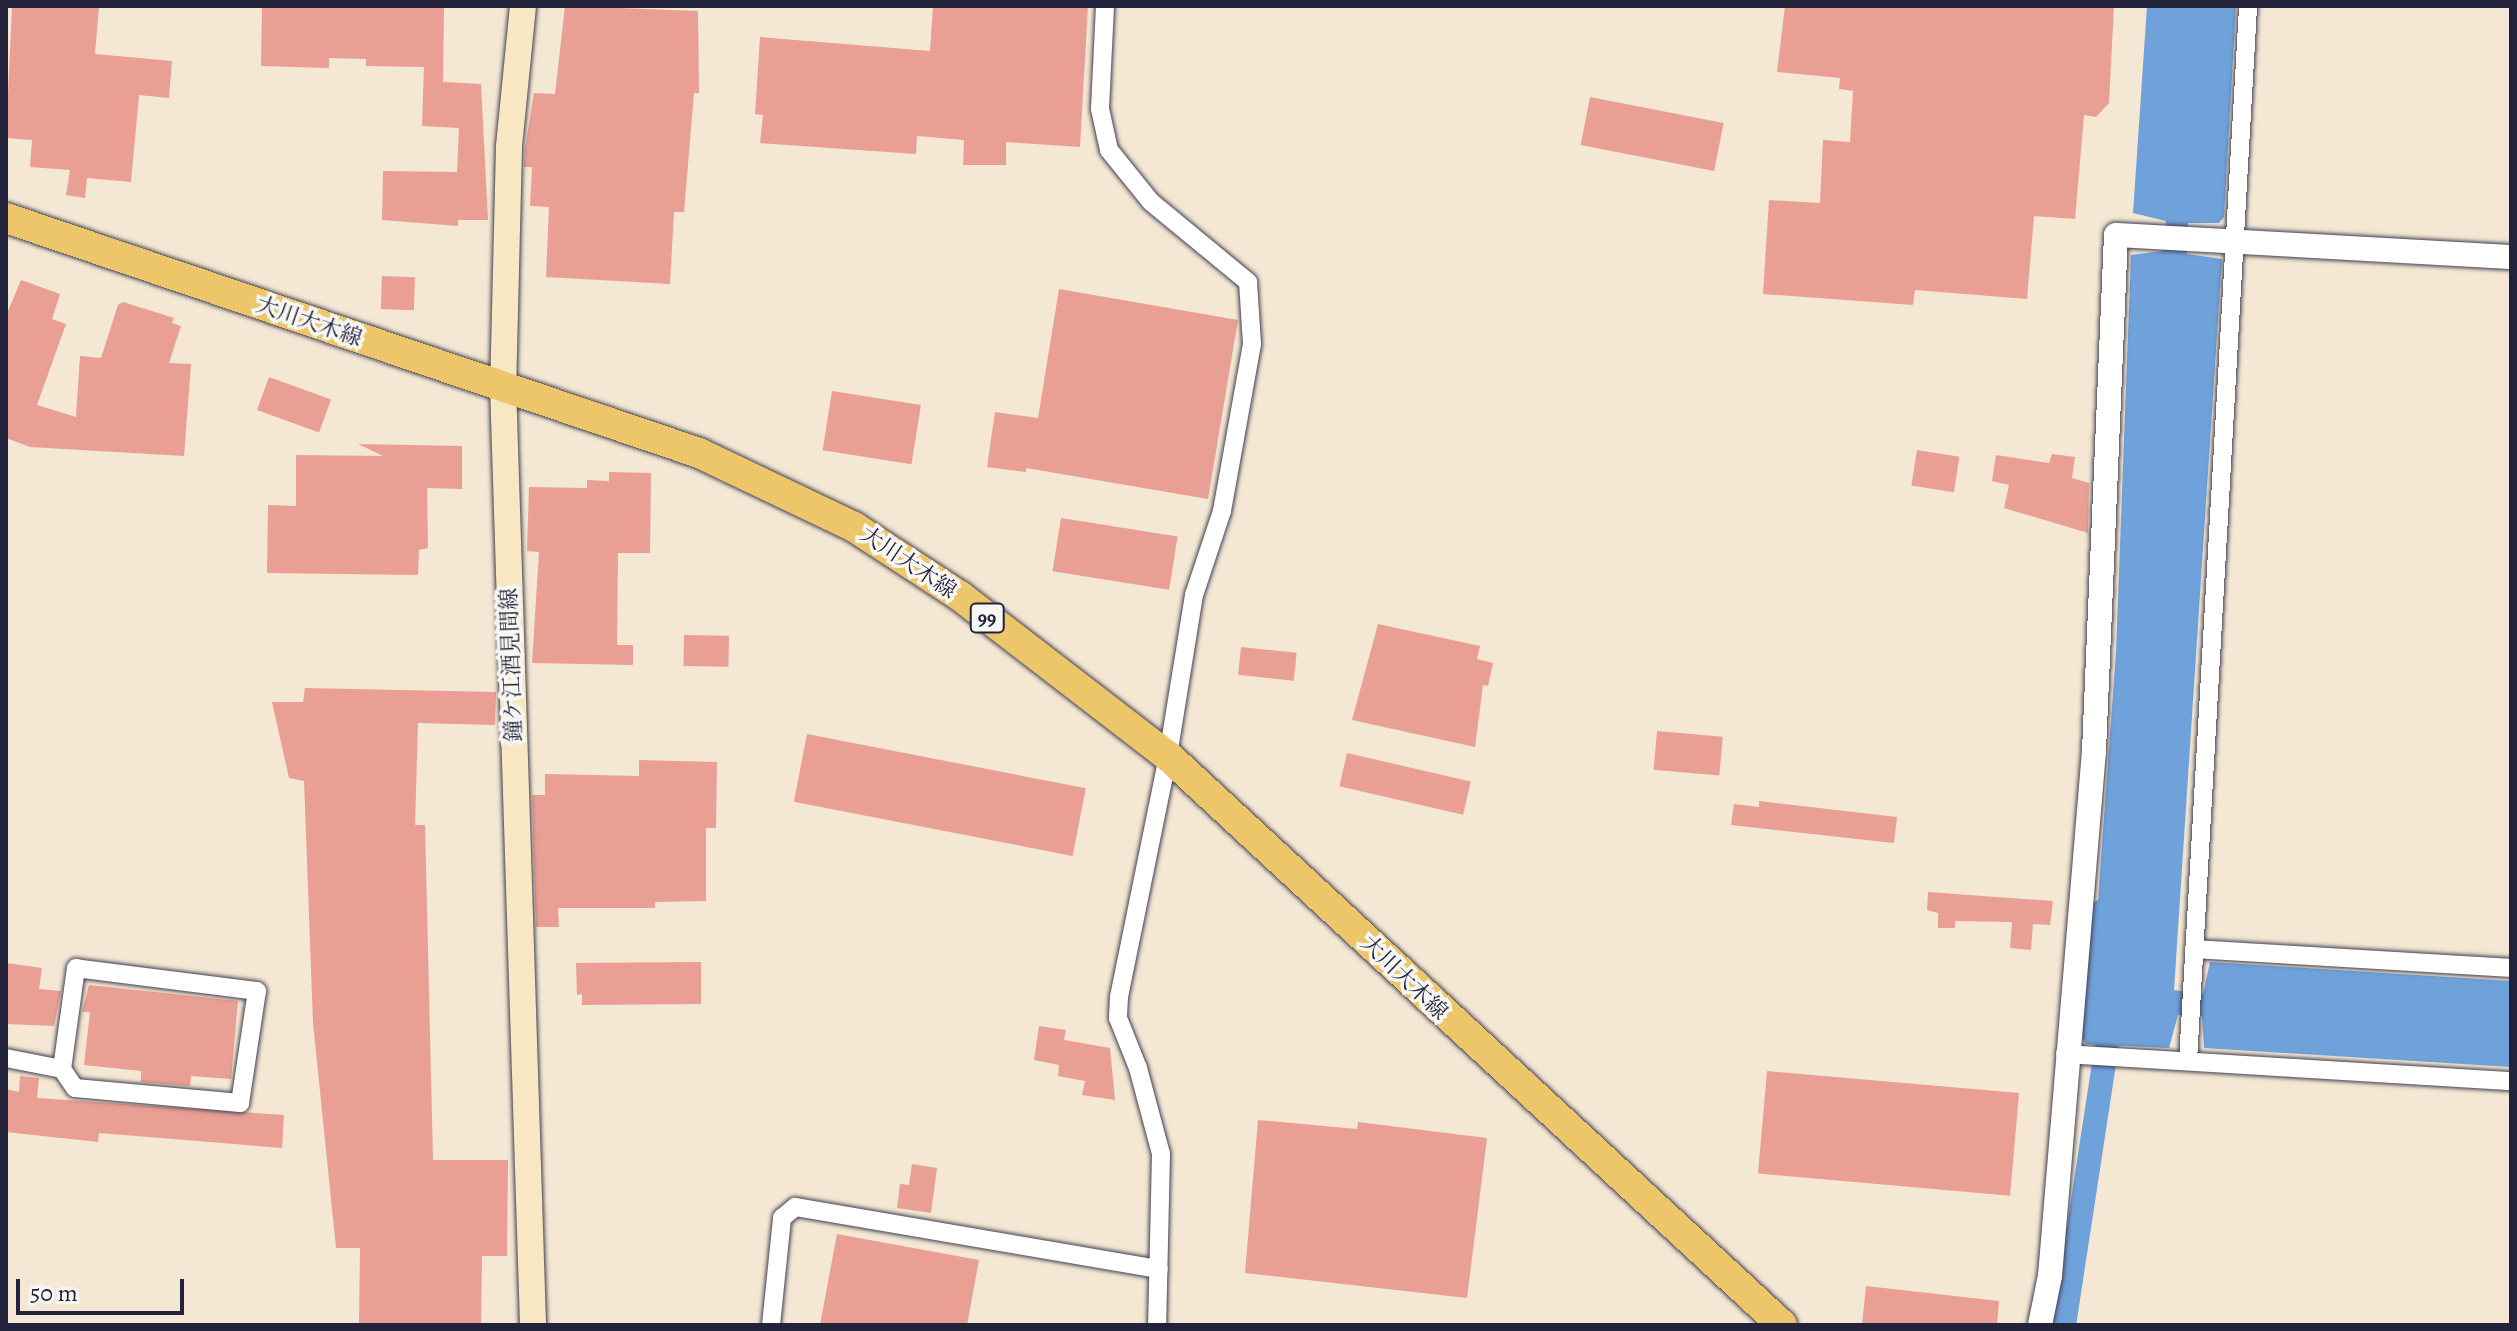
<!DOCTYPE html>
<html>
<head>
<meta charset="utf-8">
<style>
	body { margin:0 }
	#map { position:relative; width:2517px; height:1331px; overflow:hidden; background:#f4e7d3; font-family:Alegreya,"Noto Serif JP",serif }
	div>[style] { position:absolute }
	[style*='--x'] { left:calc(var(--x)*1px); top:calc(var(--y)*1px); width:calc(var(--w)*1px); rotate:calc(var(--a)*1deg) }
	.water>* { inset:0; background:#6fa1da }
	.canal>* { height:24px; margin:-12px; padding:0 12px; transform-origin:12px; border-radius:12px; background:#6fa1da }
	.building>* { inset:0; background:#e99f94; transform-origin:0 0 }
	.roads { filter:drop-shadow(0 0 2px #424052) drop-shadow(0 0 2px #424052) }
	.minor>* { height:18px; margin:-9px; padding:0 9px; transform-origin:9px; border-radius:9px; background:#fff }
	.tertiary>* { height:24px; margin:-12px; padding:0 12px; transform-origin:12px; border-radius:12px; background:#fff }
	.secondary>* { height:26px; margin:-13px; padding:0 13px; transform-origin:13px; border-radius:13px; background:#f7e8c3 }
	.primary>* { height:30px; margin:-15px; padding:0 15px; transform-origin:15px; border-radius:15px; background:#ecc669 }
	span { translate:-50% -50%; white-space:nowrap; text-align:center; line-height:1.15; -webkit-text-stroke:7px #f6f6f2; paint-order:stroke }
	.shield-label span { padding:2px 6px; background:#f6f6f2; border:2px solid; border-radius:6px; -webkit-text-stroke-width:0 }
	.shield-label { font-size:20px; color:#22223b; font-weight:700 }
	.street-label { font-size:22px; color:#22223b }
	.frame { position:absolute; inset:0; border:8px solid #22223b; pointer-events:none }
	.scale { position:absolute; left:16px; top:1279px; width:168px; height:36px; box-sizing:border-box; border:4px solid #22223b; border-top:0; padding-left:10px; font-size:24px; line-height:28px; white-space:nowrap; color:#22223b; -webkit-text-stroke:6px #f6f6f2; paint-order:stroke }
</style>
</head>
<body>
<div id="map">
	<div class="water">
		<div style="clip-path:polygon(2147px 6px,2236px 6px,2224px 217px,2219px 223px,2188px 223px,2187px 254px,2222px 259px,2174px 990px,2203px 994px,2210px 962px,2511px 981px,2511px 1067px,2204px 1048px,2202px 1016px,2178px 1015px,2169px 1048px,2086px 1044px,2079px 1034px,2092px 903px,2098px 900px,2116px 652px,2131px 255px,2163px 251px,2166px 221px,2133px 213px)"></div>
	</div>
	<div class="canal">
		<div style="--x:2064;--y:1325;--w:317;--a:-81.3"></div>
	</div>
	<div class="building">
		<div style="clip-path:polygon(12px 6px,99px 6px,95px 54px,172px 61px,169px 98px,139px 95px,131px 182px,87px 178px,85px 198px,66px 195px,70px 170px,30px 167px,32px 140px,6px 138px)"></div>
		<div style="clip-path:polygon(262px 6px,444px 6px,443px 82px,481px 84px,488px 220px,458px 220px,458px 226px,382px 220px,383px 171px,457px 172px,459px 128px,422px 126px,424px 67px,366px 66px,366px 59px,329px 58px,329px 68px,261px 66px)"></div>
		<div style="clip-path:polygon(565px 6px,698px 11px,699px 93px,694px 93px,684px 212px,674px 212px,670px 284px,546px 277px,549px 207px,530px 206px,532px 167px,524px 167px,525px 148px,534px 93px,555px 94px)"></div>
		<div style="clip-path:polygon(933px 6px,1088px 6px,1080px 147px,1006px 142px,1006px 165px,963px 165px,964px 140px,917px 136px,916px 154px,760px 143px,763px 115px,755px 114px,760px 37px,930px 51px)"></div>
		<div style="clip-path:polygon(1785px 6px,2114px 6px,2109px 103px,2096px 117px,2084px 115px,2075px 219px,2034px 216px,2027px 299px,1915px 290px,1913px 305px,1763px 294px,1769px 200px,1820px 203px,1823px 140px,1850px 142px,1853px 91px,1839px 89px,1840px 78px,1777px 72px)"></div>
		<div style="left:1590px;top:97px;width:136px;height:49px;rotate:11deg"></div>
		<div style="left:382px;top:276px;width:33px;height:33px;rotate:2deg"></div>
		<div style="clip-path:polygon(21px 280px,60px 294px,52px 319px,66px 324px,37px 405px,76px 417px,80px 356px,101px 358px,118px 305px,123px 302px,174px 318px,172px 323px,181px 326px,169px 363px,191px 364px,184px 456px,30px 447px,6px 438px,6px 316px)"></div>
		<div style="clip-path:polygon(1059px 289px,1238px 320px,1208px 499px,1026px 468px,1026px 472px,987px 467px,995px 412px,1038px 418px)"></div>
		<div style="left:269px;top:377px;width:66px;height:35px;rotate:20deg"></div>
		<div style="left:832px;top:391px;width:90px;height:60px;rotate:9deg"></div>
		<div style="clip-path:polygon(358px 444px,462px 446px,462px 489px,427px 488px,428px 548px,419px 550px,418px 575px,267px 573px,268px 505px,296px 506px,296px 455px,383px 456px)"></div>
		<div style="left:1917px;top:450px;width:43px;height:36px;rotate:9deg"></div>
		<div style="clip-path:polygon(2052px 454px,2075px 457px,2072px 478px,2089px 483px,2088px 533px,2004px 508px,2009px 485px,1992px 481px,1996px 455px,2049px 463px)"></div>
		<div style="clip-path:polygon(609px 472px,651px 473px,650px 553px,618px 553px,617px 645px,633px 645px,633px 665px,532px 663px,539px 552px,527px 551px,529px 487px,587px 488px,587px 480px,609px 481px)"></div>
		<div style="left:1061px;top:518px;width:118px;height:54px;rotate:9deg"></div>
		<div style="clip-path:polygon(1378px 624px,1480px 646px,1477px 659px,1493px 663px,1488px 686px,1483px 685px,1475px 747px,1352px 720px)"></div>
		<div style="left:684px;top:635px;width:45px;height:31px;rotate:1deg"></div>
		<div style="left:1241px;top:647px;width:56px;height:28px;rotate:6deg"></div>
		<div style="clip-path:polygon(305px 688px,496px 692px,495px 725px,418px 723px,415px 825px,425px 825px,433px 1160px,508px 1160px,507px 1256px,482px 1256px,481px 1325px,359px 1325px,360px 1248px,336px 1248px,313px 1023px,304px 781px,289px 778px,272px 702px,303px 702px)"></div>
		<div style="left:1657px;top:731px;width:66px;height:39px;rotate:5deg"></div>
		<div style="left:807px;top:734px;width:284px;height:69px;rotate:11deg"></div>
		<div style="left:1347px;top:753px;width:127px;height:34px;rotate:13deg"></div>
		<div style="clip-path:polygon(639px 760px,717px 762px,716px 828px,706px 828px,706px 901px,655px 902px,655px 908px,558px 908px,559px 927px,536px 927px,532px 795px,545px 795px,545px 774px,639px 776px)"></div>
		<div style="clip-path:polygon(1759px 801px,1897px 817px,1894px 843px,1731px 825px,1734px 804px,1759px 807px)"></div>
		<div style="clip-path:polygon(1928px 892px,2053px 901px,2050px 925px,2033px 924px,2031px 950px,2010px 948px,2012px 922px,1955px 921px,1955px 928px,1938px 928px,1938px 913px,1927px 910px)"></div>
		<div style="clip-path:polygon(701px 962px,701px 1004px,582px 1005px,582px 994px,577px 995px,576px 963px)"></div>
		<div style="clip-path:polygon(6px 963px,42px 968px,39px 989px,61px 991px,54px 1026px,6px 1024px)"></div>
		<div style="clip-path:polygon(89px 985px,238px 1001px,231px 1079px,191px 1076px,190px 1086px,141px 1082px,141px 1071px,84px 1065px,90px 1012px,82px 1012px)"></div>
		<div style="clip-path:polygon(1039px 1026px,1066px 1030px,1064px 1040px,1110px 1048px,1115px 1100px,1082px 1095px,1085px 1081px,1058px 1076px,1059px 1065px,1034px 1060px)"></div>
		<div style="left:1767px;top:1071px;width:253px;height:103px;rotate:5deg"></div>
		<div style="clip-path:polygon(20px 1076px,39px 1078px,37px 1098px,284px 1115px,282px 1148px,99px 1133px,98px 1142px,6px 1132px,6px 1089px,19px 1092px)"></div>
		<div style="clip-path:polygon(1258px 1120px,1357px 1129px,1358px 1122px,1487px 1138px,1467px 1298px,1245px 1273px)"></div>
		<div style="clip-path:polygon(912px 1164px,937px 1168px,931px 1213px,897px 1208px,900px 1184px,909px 1185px)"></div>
		<div style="clip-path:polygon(837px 1234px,979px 1260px,967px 1325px,820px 1325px)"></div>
		<div style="clip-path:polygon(1866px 1286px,1999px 1301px,1997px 1325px,1862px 1325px)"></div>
	</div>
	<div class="roads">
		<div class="minor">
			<div style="--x:1105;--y:6;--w:103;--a:92.8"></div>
			<div style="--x:1100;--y:109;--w:42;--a:77.6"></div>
			<div style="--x:1109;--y:150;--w:67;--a:51.1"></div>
			<div style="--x:1151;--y:202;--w:126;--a:39.5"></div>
			<div style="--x:1248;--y:282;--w:62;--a:86.3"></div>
			<div style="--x:1252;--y:344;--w:170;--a:100.2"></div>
			<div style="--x:1222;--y:511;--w:89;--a:108.4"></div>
			<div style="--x:1194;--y:595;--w:163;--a:99.2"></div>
			<div style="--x:1168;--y:756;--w:246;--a:101.5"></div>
			<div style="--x:1119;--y:997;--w:21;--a:93"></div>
			<div style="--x:1118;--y:1018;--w:54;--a:68.2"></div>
			<div style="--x:1138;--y:1068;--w:89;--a:75"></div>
			<div style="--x:1161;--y:1154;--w:171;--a:91.3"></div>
			<div style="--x:2194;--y:949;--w:318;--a:3.4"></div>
			<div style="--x:2065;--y:1054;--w:447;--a:3.5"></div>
			<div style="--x:6;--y:1058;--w:57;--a:11.1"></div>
			<div style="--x:62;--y:1069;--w:23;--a:56"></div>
			<div style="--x:75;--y:1088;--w:166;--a:5.2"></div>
			<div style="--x:240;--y:1103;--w:113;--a:-81.4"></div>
			<div style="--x:257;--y:991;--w:182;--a:-172.8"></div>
			<div style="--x:76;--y:968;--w:102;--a:97.9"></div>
			<div style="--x:2188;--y:1061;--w:1057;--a:-86.74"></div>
			<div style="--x:771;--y:1325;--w:108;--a:-84.1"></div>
			<div style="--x:782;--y:1218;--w:17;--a:-40"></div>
			<div style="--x:795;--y:1207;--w:369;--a:9.7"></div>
		</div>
		<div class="tertiary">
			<div style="--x:2040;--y:1325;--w:50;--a:-78.5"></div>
			<div style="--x:2050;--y:1276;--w:527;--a:-85.21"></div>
			<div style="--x:2094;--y:751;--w:516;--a:-87.56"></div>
			<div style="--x:2116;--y:235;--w:396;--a:3.2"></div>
		</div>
		<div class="secondary">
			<div style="--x:523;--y:6;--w:142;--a:95.7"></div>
			<div style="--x:509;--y:147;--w:238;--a:91.4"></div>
			<div style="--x:503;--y:385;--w:940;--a:88.17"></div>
		</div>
		<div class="primary">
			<div style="--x:6;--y:218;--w:732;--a:18.73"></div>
			<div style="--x:699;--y:453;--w:172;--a:25.5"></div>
			<div style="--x:854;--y:527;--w:126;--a:33.1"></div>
			<div style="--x:960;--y:596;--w:262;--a:37.6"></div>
			<div style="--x:1168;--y:756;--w:837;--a:42.82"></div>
		</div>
	</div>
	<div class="shield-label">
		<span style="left:987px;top:618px">99</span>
	</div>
	<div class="street-label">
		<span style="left:309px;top:322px;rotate:19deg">大川大木線</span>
		<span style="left:908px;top:563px;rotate:34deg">大川大木線</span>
		<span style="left:512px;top:665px;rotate:-92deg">鐘ケ江酒見間線</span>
		<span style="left:1404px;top:978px;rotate:44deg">大川大木線</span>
	</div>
	<div class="frame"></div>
	<div class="scale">50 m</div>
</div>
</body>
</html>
